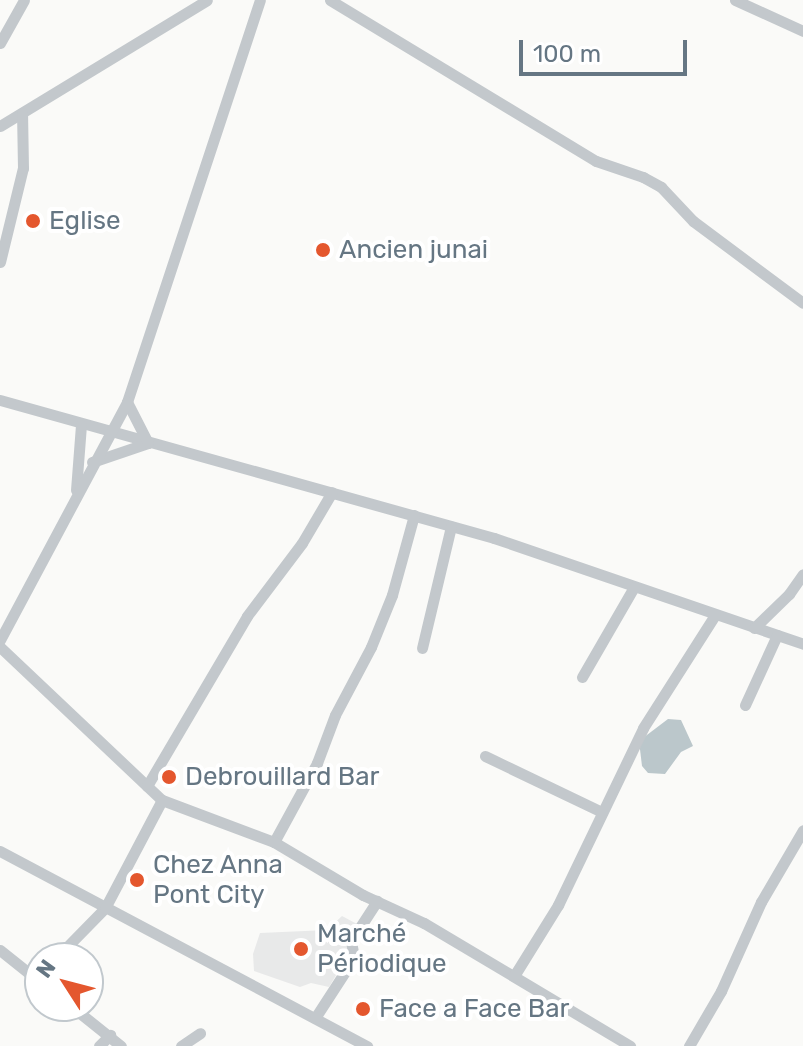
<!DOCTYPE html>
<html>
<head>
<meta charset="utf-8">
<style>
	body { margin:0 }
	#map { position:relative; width:803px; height:1046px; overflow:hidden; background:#fafaf8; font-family:Rubik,sans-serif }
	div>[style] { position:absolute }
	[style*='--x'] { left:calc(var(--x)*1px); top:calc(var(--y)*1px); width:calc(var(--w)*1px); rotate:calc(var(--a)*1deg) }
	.built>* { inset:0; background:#e8e9e9 }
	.water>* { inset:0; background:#bbc7cb }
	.street>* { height:11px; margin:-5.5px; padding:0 5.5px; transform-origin:5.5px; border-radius:5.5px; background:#c3c8cc }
	.dots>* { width:22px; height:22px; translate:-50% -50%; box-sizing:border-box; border:4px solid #fff; border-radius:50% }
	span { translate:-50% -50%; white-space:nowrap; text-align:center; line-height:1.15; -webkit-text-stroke:8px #fff; paint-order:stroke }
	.poi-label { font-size:26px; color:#657683 }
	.left { translate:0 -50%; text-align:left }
	.north { position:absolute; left:24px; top:942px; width:80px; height:80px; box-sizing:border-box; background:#fff; border:2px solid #c1c8cd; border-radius:50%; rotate:306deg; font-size:22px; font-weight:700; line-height:32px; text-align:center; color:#657683 }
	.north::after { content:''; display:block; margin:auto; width:28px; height:36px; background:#e4572e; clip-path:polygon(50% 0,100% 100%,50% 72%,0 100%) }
	.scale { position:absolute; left:519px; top:40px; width:168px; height:36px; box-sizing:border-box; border:4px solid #657683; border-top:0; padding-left:10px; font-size:24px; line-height:28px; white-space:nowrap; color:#657683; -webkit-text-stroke:6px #fff; paint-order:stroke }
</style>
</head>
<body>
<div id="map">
	<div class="built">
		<div style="clip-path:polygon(342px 916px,357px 924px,348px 955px,329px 987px,311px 983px,300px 987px,254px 971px,253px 954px,260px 933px,327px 930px)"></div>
	</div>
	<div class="water">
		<div style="clip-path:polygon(668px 719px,681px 720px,693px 746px,681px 752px,665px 774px,648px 773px,642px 766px,639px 741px)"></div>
	</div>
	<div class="street">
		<div style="--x:330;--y:0;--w:311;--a:31.2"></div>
		<div style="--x:596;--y:161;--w:50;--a:18.8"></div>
		<div style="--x:643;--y:177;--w:21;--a:29"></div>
		<div style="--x:661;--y:187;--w:47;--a:46.7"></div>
		<div style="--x:693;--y:221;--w:137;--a:36.7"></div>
		<div style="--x:735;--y:0;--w:75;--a:24.5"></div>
		<div style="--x:0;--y:43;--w:49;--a:-60.8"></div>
		<div style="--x:0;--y:126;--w:242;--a:-31.3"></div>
		<div style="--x:0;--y:262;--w:97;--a:-76.3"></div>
		<div style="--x:23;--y:168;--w:55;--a:-91"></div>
		<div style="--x:0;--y:400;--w:513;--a:15.61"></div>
		<div style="--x:494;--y:538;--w:327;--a:18.9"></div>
		<div style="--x:92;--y:462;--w:59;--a:-18.7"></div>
		<div style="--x:148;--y:443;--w:46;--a:-117.1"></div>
		<div style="--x:127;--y:402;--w:423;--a:-71.7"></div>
		<div style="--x:76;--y:490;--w:65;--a:-85.6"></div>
		<div style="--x:754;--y:628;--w:49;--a:-44.2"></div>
		<div style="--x:789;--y:594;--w:24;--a:-55"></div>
		<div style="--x:0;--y:640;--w:270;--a:-61.9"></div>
		<div style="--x:0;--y:647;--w:223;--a:43.4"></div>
		<div style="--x:422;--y:648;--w:125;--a:-76.6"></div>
		<div style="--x:582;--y:677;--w:104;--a:-60"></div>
		<div style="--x:745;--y:705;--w:77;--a:-65.4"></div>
		<div style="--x:485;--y:756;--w:127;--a:25.6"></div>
		<div style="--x:147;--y:786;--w:197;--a:-59.5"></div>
		<div style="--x:247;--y:616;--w:91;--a:-53"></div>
		<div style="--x:302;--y:543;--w:59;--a:-59.5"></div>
		<div style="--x:274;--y:842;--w:90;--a:-61.4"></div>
		<div style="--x:317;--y:763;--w:51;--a:-69.4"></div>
		<div style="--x:335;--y:715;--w:77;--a:-62.1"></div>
		<div style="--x:371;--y:647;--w:56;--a:-68"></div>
		<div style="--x:392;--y:595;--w:83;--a:-74.6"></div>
		<div style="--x:0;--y:851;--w:416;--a:28"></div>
		<div style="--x:0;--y:950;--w:51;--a:38.7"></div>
		<div style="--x:56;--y:958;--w:70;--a:-45.6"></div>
		<div style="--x:105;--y:908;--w:122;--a:-62.2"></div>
		<div style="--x:162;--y:800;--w:120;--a:20.6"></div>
		<div style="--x:274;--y:842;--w:104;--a:30.8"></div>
		<div style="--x:363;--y:895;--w:67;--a:24.7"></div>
		<div style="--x:424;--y:923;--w:240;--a:30.8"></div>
		<div style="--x:514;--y:976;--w:84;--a:-58.2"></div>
		<div style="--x:558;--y:905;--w:196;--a:-64.3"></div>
		<div style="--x:643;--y:728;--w:134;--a:-57.5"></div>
		<div style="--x:71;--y:1006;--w:64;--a:38.7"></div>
		<div style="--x:315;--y:1018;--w:72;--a:-57"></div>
		<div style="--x:354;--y:958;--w:17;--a:-100"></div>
		<div style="--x:351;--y:941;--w:48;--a:-57"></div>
		<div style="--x:99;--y:1046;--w:16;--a:-45"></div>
		<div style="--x:181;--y:1046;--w:23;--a:-34"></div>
		<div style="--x:689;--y:1046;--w:64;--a:-59.8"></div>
		<div style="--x:721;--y:991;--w:98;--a:-65.8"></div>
		<div style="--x:761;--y:902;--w:83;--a:-59.7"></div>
	</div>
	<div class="dots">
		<div style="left:33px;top:221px;background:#e4572e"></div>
		<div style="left:323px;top:250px;background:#e4572e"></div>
		<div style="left:169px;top:777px;background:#e4572e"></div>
		<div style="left:137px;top:880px;background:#e4572e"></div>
		<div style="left:301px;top:949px;background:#e4572e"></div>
		<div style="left:363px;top:1009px;background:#e4572e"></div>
	</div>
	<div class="poi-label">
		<span class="left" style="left:49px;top:221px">Eglise</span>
		<span class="left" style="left:339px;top:250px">Ancien junai</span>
		<span class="left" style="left:185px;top:777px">Debrouillard Bar</span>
		<span class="left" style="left:153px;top:880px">Chez Anna<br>Pont City</span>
		<span class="left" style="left:317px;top:949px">Marché<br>Périodique</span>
		<span class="left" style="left:379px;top:1009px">Face a Face Bar</span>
	</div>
	<div class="north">N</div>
	<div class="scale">100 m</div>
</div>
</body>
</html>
